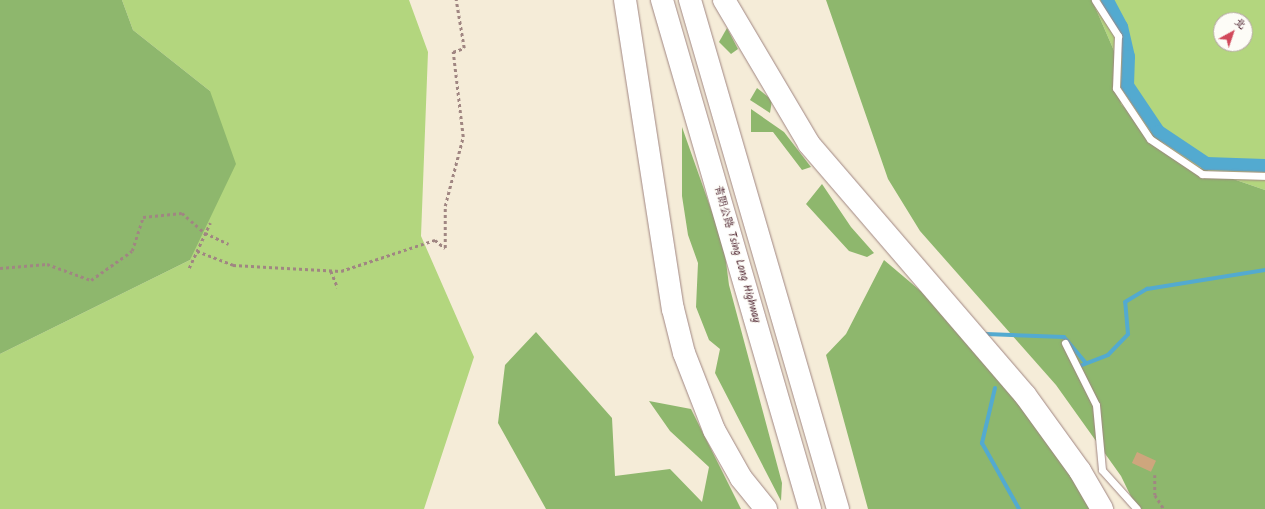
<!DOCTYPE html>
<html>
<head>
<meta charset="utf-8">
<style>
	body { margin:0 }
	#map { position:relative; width:1265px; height:509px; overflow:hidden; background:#f5ecd8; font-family:Kalam,"LXGW WenKai TC",sans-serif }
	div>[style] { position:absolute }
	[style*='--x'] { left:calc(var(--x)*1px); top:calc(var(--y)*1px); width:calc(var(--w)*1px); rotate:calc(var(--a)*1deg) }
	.green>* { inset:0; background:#b3d67e }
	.forest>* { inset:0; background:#8eb76d }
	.stream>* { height:4px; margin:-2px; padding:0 2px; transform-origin:2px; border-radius:2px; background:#53aad0 }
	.canal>* { height:13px; margin:-6.5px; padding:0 6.5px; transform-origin:6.5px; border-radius:6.5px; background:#53aad0 }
	.building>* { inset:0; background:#cea67d; transform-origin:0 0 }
	.path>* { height:2.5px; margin-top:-1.25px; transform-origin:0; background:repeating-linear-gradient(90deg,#a08682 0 3px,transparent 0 6px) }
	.roads { filter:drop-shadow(0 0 1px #a08682) drop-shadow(0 0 1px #a08682) }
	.lane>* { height:7px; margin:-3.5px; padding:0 3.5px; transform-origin:3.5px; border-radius:3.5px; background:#fff }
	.highway>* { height:22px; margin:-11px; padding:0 11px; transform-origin:11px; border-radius:11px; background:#fff }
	span { translate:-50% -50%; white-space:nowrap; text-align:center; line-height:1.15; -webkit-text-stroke:3px #fdfcf7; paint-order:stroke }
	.street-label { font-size:11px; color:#4a1f2b }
	.north { position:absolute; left:1213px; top:12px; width:40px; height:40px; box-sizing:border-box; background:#fdfcf7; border:1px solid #b5a4a5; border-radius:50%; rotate:40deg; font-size:11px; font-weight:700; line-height:16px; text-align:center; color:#4a1f2b }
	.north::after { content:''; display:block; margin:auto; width:14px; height:18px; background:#d1495b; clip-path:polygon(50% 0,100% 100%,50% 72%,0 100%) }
</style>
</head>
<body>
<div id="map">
	<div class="green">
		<div style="clip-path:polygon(122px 0,409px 0,428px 52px,421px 236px,474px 357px,424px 509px,0 509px,0 354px,190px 260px,210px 91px,133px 30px)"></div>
		<div style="clip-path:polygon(evenodd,1092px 0,1265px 0,1265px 190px,1184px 162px,1121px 104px,1118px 60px,1092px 0,1221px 20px,1245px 20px,1245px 44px,1221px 44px,1221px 20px)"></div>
	</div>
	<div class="forest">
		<div style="clip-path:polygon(0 0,122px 0,133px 30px,210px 91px,236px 164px,190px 260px,0 354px)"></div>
		<div style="clip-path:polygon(826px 0,1092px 0,1118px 60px,1121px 104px,1184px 162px,1265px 190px,1265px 509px,1137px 509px,1121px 476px,1056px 385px,920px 231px,888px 179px)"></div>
		<div style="clip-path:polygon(727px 28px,738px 49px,731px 54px,719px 42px)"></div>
		<div style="clip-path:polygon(757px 88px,772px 100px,770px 113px,750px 100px)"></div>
		<div style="clip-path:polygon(751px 109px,784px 132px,811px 167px,802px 170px,773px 132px,751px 132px)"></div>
		<div style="clip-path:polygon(682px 127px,724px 246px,729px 285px,782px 483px,781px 501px,715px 373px,720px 349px,709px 340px,696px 307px,698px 263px,688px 235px,682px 196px)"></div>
		<div style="clip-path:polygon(822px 184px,851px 227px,874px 253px,867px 257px,849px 251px,806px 204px)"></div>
		<div style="clip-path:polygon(884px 260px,923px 293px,1062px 454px,1099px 509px,868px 509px,826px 355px,846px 334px)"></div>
		<div style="clip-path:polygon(536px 332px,612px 418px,615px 476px,670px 469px,702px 502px,709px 467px,670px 431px,649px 401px,691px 409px,741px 509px,546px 509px,498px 423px,505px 365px)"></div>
	</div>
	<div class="stream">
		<div style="--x:986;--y:334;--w:78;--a:2.2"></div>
		<div style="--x:1064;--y:337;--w:34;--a:50"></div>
		<div style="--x:1077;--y:367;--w:33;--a:-21"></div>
		<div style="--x:1108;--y:355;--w:29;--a:-46"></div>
		<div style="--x:1128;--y:334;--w:32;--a:-95"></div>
		<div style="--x:1125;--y:302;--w:26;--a:-31"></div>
		<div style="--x:1147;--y:289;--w:120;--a:-9.1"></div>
		<div style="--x:995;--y:388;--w:57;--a:103.3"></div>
		<div style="--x:982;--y:443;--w:76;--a:60.7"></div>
	</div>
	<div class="canal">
		<div style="--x:1107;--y:0;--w:30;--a:62"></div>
		<div style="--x:1121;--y:26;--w:31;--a:77"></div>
		<div style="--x:1128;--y:56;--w:29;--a:92"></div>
		<div style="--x:1127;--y:85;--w:55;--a:56"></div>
		<div style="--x:1158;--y:131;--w:58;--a:33.7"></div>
		<div style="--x:1206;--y:163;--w:59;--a:1.9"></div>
	</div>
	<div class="building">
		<div style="left:1137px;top:452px;width:21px;height:12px;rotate:25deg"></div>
	</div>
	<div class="path">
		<div style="--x:197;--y:251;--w:39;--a:21"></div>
		<div style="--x:233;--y:265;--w:108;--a:3.2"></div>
		<div style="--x:341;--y:271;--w:99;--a:-18.3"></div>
		<div style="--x:435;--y:240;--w:13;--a:39"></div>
		<div style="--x:445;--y:248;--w:42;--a:-90"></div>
		<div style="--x:445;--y:206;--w:71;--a:-75.4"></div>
		<div style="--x:463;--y:137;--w:86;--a:-96.7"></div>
		<div style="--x:453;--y:52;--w:12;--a:-20"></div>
		<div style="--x:464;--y:48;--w:49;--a:-99.5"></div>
		<div style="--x:0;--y:268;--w:47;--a:-4.9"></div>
		<div style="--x:47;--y:264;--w:47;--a:20"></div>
		<div style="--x:91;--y:280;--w:50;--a:-35.3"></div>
		<div style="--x:132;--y:251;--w:36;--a:-72"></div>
		<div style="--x:143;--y:217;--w:39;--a:-6"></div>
		<div style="--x:182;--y:213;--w:30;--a:41"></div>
		<div style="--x:205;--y:233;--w:26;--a:25"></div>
		<div style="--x:189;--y:268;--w:50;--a:-65"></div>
		<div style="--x:331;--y:271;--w:18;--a:68"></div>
		<div style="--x:1155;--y:475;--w:20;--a:90"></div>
		<div style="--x:1155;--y:495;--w:17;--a:57"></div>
	</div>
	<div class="roads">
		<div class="lane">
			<div style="--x:1095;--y:0;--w:43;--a:57.4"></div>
			<div style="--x:1118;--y:36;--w:52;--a:92.2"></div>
			<div style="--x:1116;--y:88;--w:61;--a:56.3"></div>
			<div style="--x:1150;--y:139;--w:63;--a:33.9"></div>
			<div style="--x:1202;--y:174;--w:63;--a:1.8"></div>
			<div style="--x:1065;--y:343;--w:69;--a:63.4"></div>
			<div style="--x:1096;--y:405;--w:65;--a:84.7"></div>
			<div style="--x:1102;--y:470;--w:52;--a:48.1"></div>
		</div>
		<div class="highway">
			<div style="--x:625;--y:0;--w:313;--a:81.2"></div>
			<div style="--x:673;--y:309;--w:45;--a:76"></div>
			<div style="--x:684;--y:353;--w:83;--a:68.7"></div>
			<div style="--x:714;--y:430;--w:55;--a:60.6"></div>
			<div style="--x:741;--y:478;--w:40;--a:51"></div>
			<div style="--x:662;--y:0;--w:530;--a:73.79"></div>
			<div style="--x:690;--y:0;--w:530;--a:73.79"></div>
			<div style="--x:724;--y:0;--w:167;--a:59.4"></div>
			<div style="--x:809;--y:144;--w:331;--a:49.3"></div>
			<div style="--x:1025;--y:395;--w:94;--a:54.1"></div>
			<div style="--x:1080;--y:471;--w:44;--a:59.9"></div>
		</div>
	</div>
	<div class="street-label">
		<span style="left:737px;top:254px;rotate:74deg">青朗公路 Tsing Long Highway</span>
	</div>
	<div class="north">北</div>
</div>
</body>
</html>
